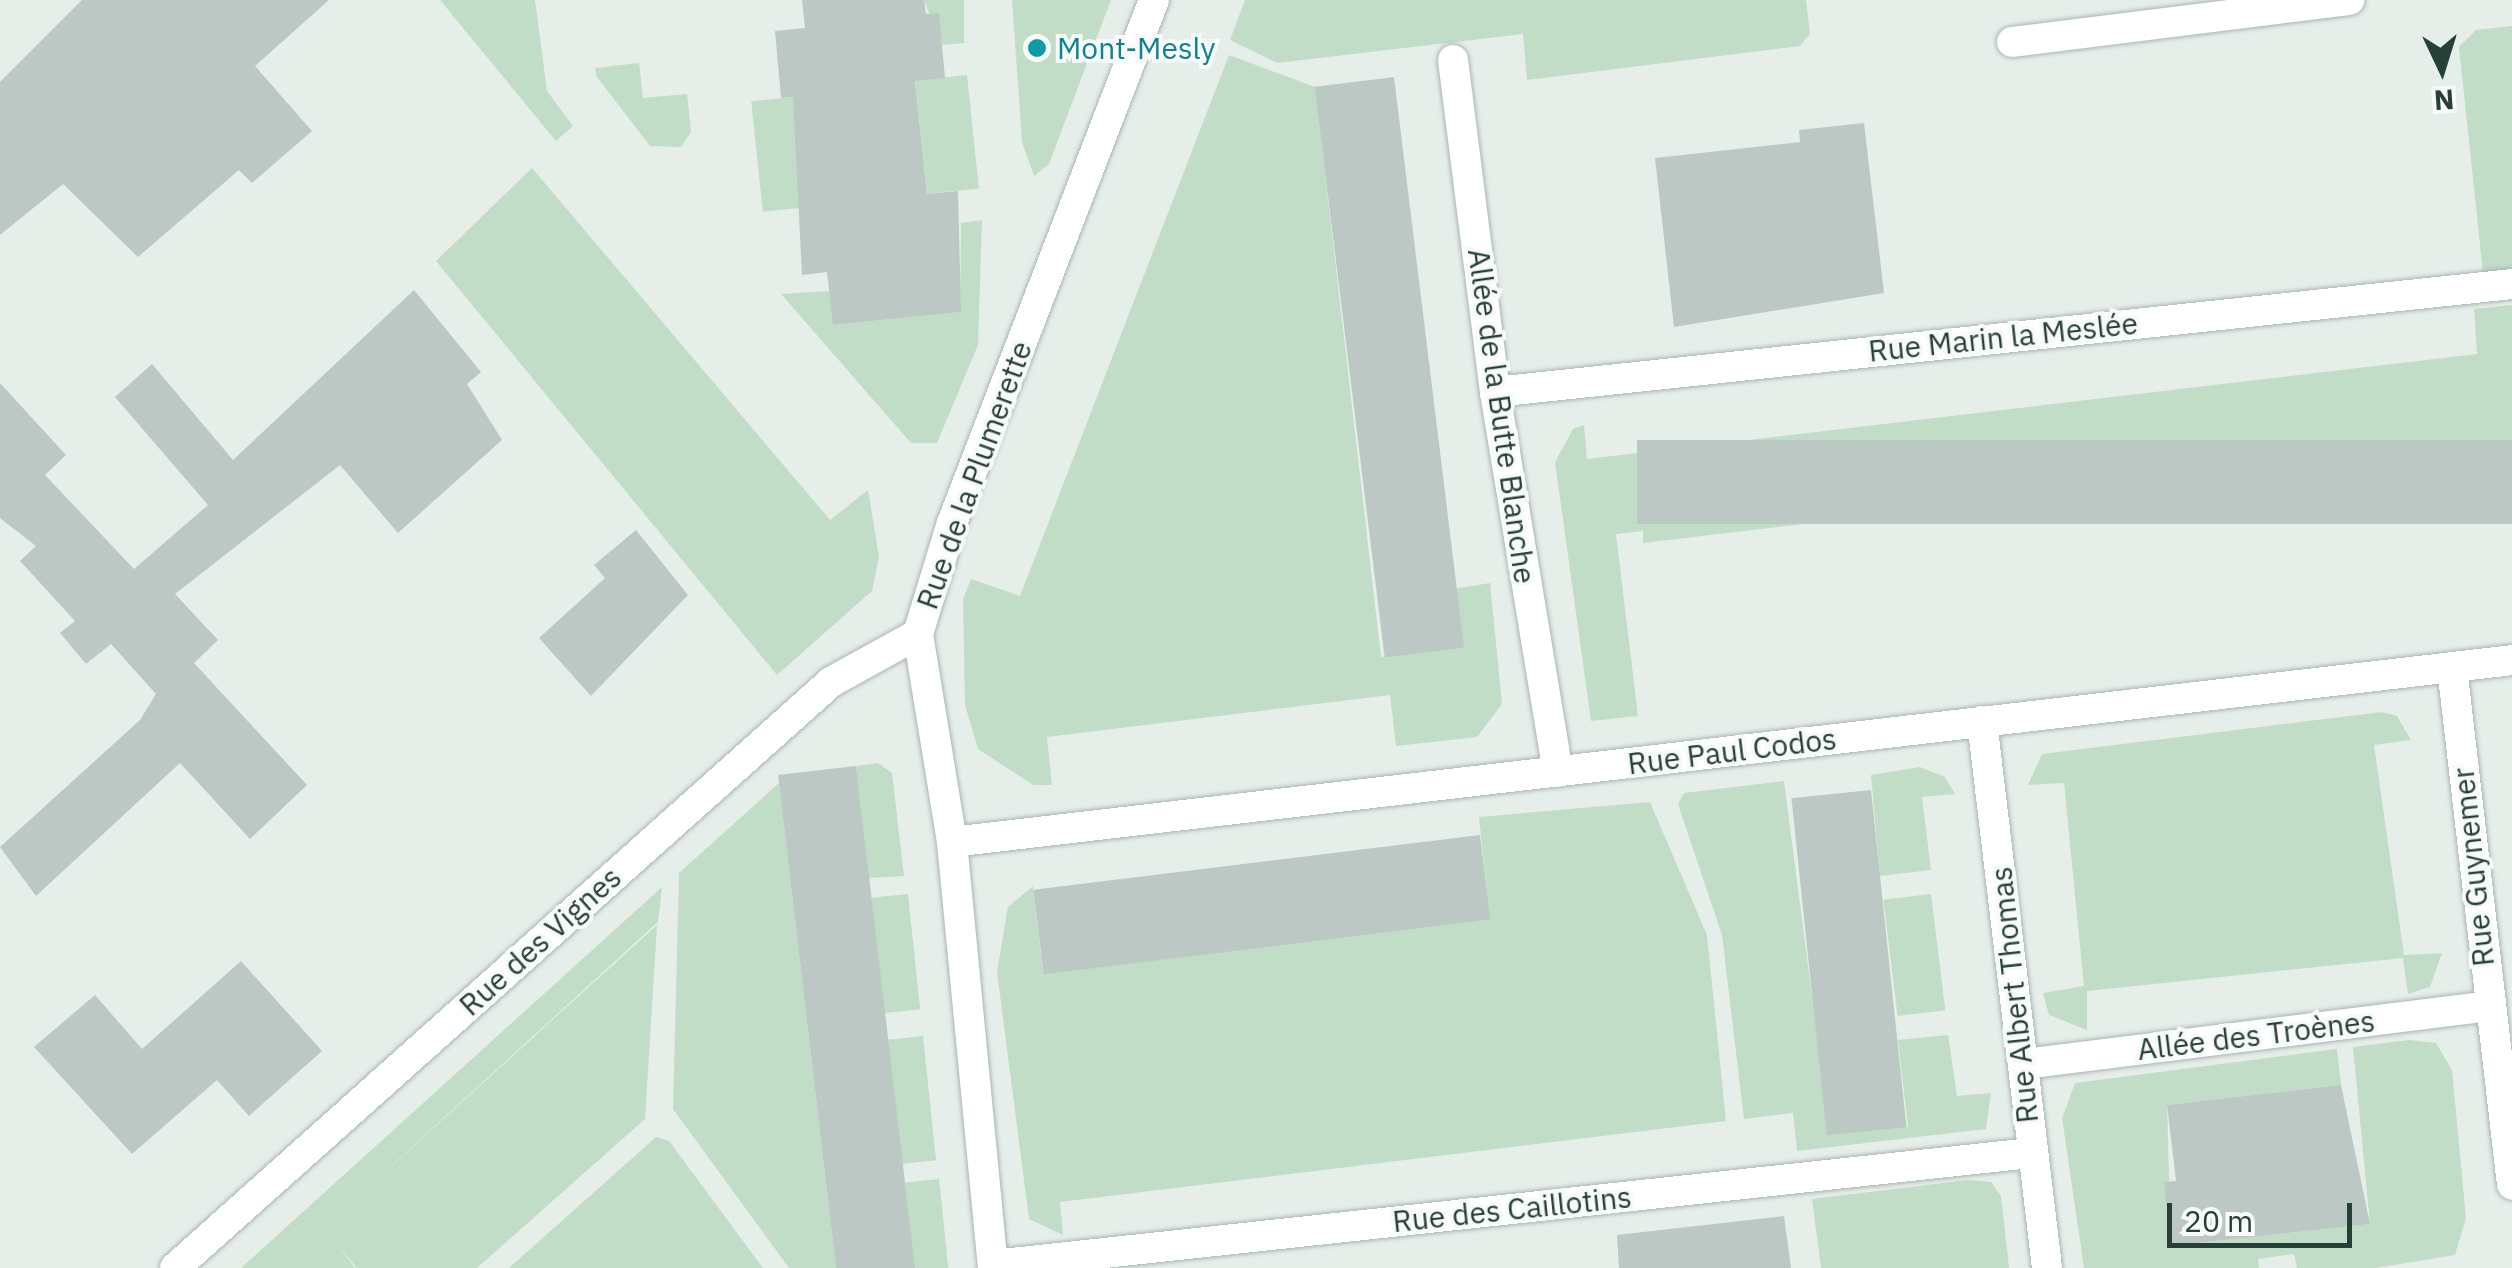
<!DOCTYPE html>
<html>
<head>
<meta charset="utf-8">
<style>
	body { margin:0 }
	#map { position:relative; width:2512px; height:1268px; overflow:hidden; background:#e6eeea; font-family:"IBM Plex Sans",sans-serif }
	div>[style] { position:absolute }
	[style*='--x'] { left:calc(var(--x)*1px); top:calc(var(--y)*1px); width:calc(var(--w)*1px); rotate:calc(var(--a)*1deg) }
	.green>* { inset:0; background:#c1ddc7; transform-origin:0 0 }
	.building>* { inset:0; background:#bcc8c3; transform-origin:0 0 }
	.roads { filter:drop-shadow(0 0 2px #a9b6b1) drop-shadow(0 0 2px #a9b6b1) }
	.street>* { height:30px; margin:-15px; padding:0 15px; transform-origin:15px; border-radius:15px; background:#fff }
	.dots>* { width:28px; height:28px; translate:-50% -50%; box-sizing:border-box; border:5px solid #f7faf8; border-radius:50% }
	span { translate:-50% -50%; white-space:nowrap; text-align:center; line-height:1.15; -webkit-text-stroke:8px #f7faf8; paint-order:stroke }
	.culture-label { font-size:30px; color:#0d838f }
	.left { translate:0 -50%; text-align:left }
	.street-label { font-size:30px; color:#263f37 }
	.north { position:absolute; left:2392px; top:20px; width:100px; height:100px; -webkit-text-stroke:8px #f7faf8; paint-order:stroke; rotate:176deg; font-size:28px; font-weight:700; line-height:40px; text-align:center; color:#263f37 }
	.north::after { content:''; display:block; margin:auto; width:35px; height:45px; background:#263f37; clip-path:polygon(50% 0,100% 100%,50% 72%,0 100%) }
	.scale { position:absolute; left:2167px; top:1203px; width:185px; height:45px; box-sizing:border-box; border:5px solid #263f37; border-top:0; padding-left:12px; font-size:30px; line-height:35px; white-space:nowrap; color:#263f37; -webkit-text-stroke:8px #f7faf8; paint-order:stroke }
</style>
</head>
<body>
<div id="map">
	<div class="green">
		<div style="clip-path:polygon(440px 0,535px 0,547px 91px,573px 126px,556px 141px)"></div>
		<div style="clip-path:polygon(924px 0,964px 0,964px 43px,941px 45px)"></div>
		<div style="clip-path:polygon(1012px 0,1111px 0,1049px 164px,1034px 176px,1022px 142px)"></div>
		<div style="clip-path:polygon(1245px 0,1806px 0,1810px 34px,1800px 46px,1527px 80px,1523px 34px,1277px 63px,1230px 40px)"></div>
		<div style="clip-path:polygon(2512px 26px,2512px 269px,2483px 273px,2459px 47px,2476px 30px)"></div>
		<div style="clip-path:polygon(1229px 55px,1315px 87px,1381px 657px,1460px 648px,1453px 589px,1490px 583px,1502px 704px,1477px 737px,1396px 746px,1390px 695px,1047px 737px,1052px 785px,1033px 785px,978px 749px,965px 705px,963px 599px,971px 579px,1020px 596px)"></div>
		<div style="clip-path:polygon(639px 63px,643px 98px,687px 94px,691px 132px,681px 147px,650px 146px,597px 77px,595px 68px)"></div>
		<div style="left:967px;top:75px;width:114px;height:52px;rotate:84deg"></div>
		<div style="left:793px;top:97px;width:111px;height:42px;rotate:84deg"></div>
		<div style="clip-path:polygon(532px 168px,830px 520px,868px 490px,879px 557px,872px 591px,777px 675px,436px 261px)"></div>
		<div style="clip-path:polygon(982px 220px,978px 345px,937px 443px,911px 443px,781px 294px,829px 291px,834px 325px,960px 312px,961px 223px)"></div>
		<div style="clip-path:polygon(2512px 305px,2512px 440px,1643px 543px,1643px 531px,1616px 534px,1638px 716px,1591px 721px,1555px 462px,1573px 429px,1584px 425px,1587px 459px,2477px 354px,2474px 309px)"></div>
		<div style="clip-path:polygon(2382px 712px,2397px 716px,2411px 740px,2374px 745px,2404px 955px,2442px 953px,2430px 987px,2408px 994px,2403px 958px,2087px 991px,2087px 1030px,2049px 1015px,2043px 993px,2084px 986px,2064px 783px,2028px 785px,2042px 754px)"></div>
		<div style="clip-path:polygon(878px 763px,892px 773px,904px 876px,869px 878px,856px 766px)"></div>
		<div style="clip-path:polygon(1920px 767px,1945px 777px,1955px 794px,1922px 797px,1931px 870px,1880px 876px,1871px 775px)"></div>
		<div style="clip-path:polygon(1784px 781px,1830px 1135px,1908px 1127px,1898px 1040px,1948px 1035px,1957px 1096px,1991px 1093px,1986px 1129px,1797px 1151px,1793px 1113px,1744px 1119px,1722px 935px,1678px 804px,1684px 793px)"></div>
		<div style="clip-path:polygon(779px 783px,836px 1268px,789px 1268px,673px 1109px,679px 873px)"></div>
		<div style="clip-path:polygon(1650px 802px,1707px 935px,1726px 1121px,1060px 1202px,1063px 1235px,1029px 1219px,997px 972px,1008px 907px,1033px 886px,1043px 971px,1490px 919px,1479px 817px)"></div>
		<div style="clip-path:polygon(662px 887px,658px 922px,322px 1229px,657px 925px,645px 1119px,477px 1268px,357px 1268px,338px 1246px,355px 1268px,241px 1268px)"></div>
		<div style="left:908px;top:894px;width:116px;height:37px;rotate:84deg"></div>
		<div style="left:1931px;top:894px;width:117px;height:48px;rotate:83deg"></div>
		<div style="left:923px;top:1036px;width:125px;height:35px;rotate:84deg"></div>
		<div style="clip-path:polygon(2409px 1040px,2436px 1043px,2452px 1070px,2466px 1218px,2455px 1255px,2376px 1268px,2297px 1268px,2294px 1254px,2258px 1259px,2259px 1268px,2084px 1268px,2062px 1118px,2075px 1083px,2337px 1049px,2341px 1085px,2167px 1105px,2171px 1246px,2370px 1224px,2353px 1047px)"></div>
		<div style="clip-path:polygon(656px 1137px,669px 1141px,763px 1268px,509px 1268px)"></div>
		<div style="left:939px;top:1179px;width:90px;height:34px;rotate:84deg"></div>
		<div style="clip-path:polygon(1968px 1180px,1991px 1182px,2001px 1196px,2009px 1268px,1821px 1268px,1812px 1199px)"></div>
	</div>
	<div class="building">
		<div style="clip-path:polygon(82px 0,329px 0,255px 66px,312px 131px,252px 183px,239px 170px,138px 257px,63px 184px,0 235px,0 82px)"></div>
		<div style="clip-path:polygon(802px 0,924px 0,926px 14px,939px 13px,945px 78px,915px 81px,927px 194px,958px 191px,961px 312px,833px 325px,827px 272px,802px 275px,793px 97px,781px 98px,775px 31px,805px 28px)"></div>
		<div style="left:1394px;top:77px;width:575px;height:80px;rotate:83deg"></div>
		<div style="clip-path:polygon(1864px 123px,1884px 293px,1674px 327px,1655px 158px,1800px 142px,1799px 130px)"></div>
		<div style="clip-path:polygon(414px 290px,481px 372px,467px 384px,502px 440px,398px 533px,340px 465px,175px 594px,218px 640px,194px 663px,307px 785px,250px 839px,180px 763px,36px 896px,0 847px,140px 720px,156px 694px,111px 644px,86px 664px,60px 633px,75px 621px,20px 561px,36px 546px,0 518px,0 383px,66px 455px,45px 475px,134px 569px,208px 505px,115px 397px,152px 364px,233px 460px)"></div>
		<div style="left:2512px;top:440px;width:84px;height:875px;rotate:90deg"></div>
		<div style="clip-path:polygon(636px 530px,688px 595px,591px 696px,539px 638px,605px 578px,594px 565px)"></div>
		<div style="clip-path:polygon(856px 766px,886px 1020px,915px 1268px,836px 1268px,778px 775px)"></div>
		<div style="left:1871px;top:790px;width:339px;height:80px;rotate:84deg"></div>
		<div style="left:1480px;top:835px;width:85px;height:450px;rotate:83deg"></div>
		<div style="clip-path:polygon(241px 961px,322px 1051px,249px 1116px,217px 1080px,132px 1154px,34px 1047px,95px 995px,142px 1049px)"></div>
		<div style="clip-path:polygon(2341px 1085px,2370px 1224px,2171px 1246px,2164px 1182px,2176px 1181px,2167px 1105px)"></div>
		<div style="clip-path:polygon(1784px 1216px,1791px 1268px,1619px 1268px,1617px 1235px)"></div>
	</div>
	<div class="roads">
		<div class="street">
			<div style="--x:2012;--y:42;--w:340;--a:-7.1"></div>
			<div style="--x:1453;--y:60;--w:335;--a:82.8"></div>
			<div style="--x:1495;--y:392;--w:385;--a:80.6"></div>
			<div style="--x:1495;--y:392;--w:1023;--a:-6.06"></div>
			<div style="--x:2452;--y:667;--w:521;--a:83.39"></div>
			<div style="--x:1982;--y:721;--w:551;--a:83.22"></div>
			<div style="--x:952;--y:842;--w:1571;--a:-6.65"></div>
			<div style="--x:2024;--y:1064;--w:468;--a:-7.1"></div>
			<div style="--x:993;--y:1265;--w:1044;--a:-6.16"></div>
			<div style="--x:175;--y:1268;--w:880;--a:-41.77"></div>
			<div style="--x:831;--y:682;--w:99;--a:-28.9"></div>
			<div style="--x:993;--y:1268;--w:428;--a:-95.5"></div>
			<div style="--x:952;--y:842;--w:211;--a:-99.3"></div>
			<div style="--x:918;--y:634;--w:116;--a:-73"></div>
			<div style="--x:952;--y:523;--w:561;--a:-68.88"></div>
		</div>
	</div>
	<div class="dots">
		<div style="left:1037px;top:48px;background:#0f9aa8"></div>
	</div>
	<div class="culture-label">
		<span class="left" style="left:1057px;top:48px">Mont-Mesly</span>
	</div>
	<div class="street-label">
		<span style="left:2003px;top:337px;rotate:-6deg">Rue Marin la Meslée</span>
		<span style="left:1502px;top:416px;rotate:82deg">Allée de la Butte Blanche</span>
		<span style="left:974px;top:475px;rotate:-70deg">Rue de la Plumerette</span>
		<span style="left:1732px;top:751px;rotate:-7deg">Rue Paul Codos</span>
		<span style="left:2473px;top:867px;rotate:-96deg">Rue Guynemer</span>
		<span style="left:540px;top:941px;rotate:-42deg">Rue des Vignes</span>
		<span style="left:2014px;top:995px;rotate:-96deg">Rue Albert Thomas</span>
		<span style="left:2256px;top:1035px;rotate:-7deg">Allée des Troènes</span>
		<span style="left:1512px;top:1209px;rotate:-6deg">Rue des Caillotins</span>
	</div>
	<div class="north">N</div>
	<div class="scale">20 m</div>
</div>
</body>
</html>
